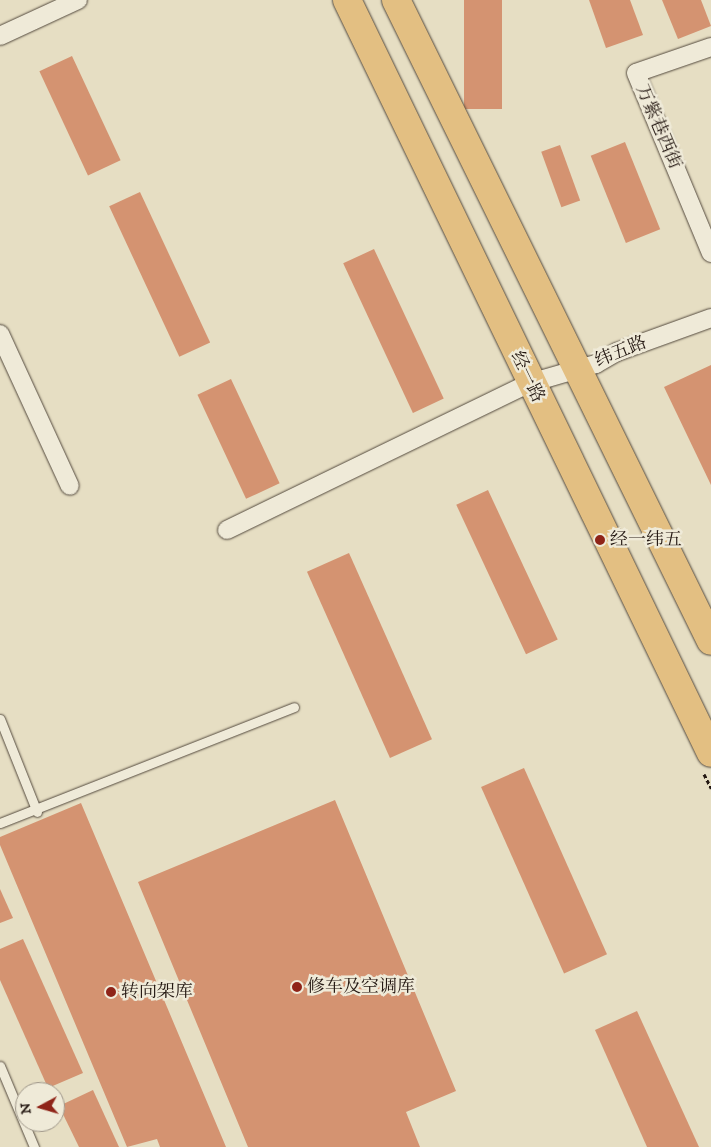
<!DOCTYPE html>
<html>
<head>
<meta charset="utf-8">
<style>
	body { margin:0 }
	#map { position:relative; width:711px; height:1147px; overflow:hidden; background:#e6dec3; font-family:"IM FELL DW Pica","Noto Serif SC",serif }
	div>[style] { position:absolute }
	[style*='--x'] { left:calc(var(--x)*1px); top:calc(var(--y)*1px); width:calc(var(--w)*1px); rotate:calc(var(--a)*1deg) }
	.building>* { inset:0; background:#d49371; transform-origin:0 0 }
	.path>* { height:3px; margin-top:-1.5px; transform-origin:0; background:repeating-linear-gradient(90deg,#241812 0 4px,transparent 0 6.5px) }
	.roads { filter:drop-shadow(0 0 1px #544a3e) drop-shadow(0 0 1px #544a3e) }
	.lane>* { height:9px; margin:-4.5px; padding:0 4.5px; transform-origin:4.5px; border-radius:4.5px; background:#efead8 }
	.street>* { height:18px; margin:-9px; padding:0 9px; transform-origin:9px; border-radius:9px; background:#efead8 }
	.primary>* { height:28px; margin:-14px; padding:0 14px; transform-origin:14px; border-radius:14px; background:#e3bf82 }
	.dots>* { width:14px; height:14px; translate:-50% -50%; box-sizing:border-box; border:2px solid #efead8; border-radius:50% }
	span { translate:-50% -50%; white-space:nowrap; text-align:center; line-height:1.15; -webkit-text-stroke:5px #efead8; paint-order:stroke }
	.street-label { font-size:18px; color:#241812 }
	.poi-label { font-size:18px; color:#241812 }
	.left { translate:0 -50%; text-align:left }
	.north { position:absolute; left:15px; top:1082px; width:50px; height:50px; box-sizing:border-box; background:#efead8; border:1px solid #9e9689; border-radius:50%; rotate:264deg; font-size:14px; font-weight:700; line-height:20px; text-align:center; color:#241812 }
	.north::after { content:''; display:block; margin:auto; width:18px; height:22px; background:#8f2418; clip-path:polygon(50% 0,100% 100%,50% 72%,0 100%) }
</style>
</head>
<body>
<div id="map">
	<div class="building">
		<div style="left:464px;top:0;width:38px;height:109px"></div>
		<div style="clip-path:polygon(589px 0,630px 0,643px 35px,606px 48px)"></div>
		<div style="clip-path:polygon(662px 0,701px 0,711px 26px,678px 39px)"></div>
		<div style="left:72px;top:56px;width:115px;height:36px;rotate:65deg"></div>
		<div style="left:625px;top:142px;width:94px;height:37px;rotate:68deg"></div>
		<div style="left:560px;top:145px;width:59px;height:20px;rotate:70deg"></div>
		<div style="left:140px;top:192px;width:166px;height:34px;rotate:65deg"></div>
		<div style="left:374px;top:249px;width:165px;height:34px;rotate:65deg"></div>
		<div style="clip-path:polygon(711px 365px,711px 485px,664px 387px)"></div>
		<div style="left:231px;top:379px;width:115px;height:37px;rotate:65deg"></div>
		<div style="left:488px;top:490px;width:165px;height:35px;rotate:65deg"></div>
		<div style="left:349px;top:553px;width:204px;height:46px;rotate:66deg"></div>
		<div style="left:524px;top:768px;width:204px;height:47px;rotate:66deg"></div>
		<div style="clip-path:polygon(335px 800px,456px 1091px,406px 1112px,420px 1147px,248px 1147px,138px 882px)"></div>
		<div style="clip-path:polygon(81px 803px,226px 1147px,160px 1147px,157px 1139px,127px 1147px,0 845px,0 837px)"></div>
		<div style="clip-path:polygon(0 889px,13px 918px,0 923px)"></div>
		<div style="clip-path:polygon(23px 939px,83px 1073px,48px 1088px,0 980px,0 949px)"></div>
		<div style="clip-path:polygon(637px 1011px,699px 1147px,647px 1147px,595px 1030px)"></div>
		<div style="clip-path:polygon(93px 1090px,119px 1147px,79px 1147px,59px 1106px)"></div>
	</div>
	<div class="path">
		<div style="--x:704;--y:774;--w:16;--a:63"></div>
	</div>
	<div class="roads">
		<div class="lane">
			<div style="--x:0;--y:719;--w:100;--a:68.3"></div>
			<div style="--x:0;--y:823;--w:316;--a:-21.5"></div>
			<div style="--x:0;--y:1066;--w:88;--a:67.2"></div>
		</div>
		<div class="street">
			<div style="--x:0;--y:36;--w:86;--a:-24.8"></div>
			<div style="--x:711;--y:47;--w:79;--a:160.9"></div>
			<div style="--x:636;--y:73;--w:195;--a:67.4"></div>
			<div style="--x:0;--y:334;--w:167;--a:65.3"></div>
			<div style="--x:227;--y:530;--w:337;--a:-25.9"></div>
			<div style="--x:530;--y:383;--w:69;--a:-16.1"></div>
			<div style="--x:596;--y:364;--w:24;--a:-30"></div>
			<div style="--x:617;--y:352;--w:100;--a:-19.9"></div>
		</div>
		<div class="primary">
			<div style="--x:347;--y:0;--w:836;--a:64.2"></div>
			<div style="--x:396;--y:0;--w:714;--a:63.83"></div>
		</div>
	</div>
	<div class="dots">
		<div style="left:600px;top:540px;background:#8f2418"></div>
		<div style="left:297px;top:987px;background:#8f2418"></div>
		<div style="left:111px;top:992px;background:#8f2418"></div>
	</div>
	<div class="street-label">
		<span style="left:658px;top:127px;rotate:67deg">万紫巷西街</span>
		<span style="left:621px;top:352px;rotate:-22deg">纬五路</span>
		<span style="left:527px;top:377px;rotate:64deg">经一路</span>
	</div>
	<div class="poi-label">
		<span class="left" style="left:610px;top:540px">经一纬五</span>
		<span class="left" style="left:307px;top:987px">修车及空调库</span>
		<span class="left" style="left:121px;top:992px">转向架库</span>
	</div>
	<div class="north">N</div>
</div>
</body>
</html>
